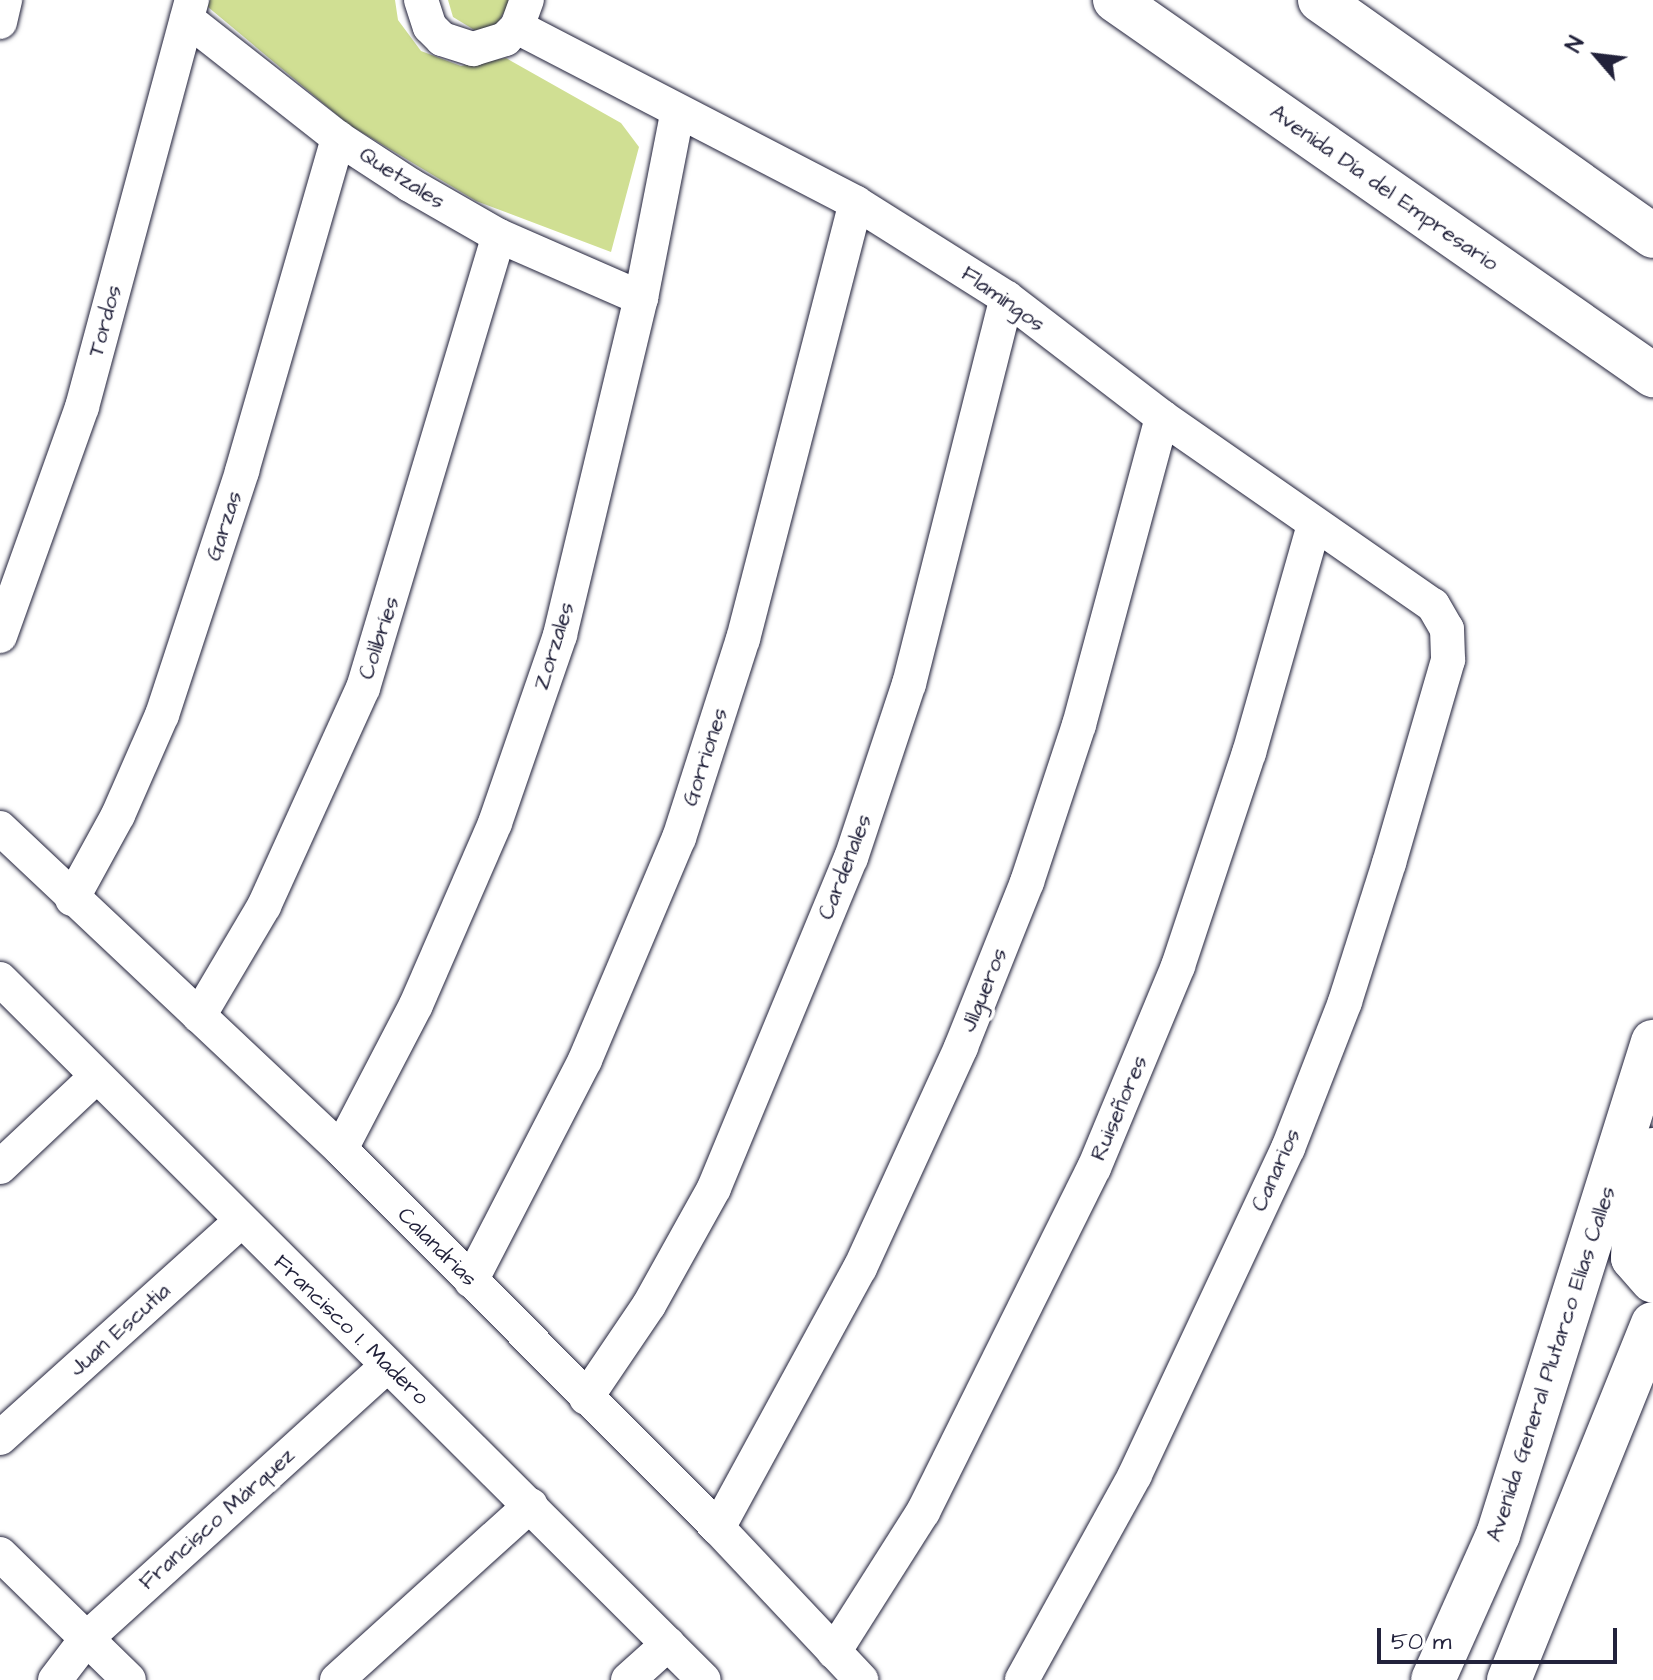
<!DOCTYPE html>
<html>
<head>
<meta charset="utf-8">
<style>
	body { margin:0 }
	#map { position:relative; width:1653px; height:1680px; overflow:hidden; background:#fff; font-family:"Architects Daughter",sans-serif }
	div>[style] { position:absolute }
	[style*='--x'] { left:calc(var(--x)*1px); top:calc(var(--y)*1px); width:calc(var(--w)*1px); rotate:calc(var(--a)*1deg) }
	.green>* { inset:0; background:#d0df93 }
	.roads { filter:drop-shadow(0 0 2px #22223b) drop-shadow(0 0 2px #22223b) }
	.minor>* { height:34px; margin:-17px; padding:0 17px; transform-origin:17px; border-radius:17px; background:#fff }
	.tertiary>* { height:44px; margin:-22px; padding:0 22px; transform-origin:22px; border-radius:22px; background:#fff }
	span { translate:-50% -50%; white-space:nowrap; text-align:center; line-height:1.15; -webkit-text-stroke:7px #fff; paint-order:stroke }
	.street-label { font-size:22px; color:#22223b }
	.north { position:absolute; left:1557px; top:16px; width:80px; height:80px; -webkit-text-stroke:6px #fff; paint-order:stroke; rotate:298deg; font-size:22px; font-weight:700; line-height:32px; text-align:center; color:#22223b }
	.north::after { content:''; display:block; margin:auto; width:28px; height:36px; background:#22223b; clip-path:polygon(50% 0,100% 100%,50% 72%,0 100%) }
	.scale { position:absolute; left:1377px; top:1628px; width:240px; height:36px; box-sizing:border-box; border:4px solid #22223b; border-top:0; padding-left:10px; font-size:24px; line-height:28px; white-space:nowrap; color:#22223b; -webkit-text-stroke:6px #fff; paint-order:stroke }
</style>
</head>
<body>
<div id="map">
	<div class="green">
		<div style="clip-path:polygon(210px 0,395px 0,398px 20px,421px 51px,461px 66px,506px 58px,621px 123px,639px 147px,611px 252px,476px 201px,348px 124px,208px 7px)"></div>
		<div style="clip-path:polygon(448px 0,511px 0,496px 26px,476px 31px,453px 17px)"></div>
	</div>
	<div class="roads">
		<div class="minor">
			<div style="--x:421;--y:0;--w:28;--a:72"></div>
			<div style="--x:430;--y:27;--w:17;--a:45"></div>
			<div style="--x:442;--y:39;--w:33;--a:18"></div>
			<div style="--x:473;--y:49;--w:34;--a:-17"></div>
			<div style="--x:505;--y:39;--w:17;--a:-45"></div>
			<div style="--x:517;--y:27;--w:29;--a:-70"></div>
			<div style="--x:187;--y:19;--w:192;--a:38.2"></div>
			<div style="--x:338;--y:138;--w:86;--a:33.1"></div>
			<div style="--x:410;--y:185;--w:103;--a:29.8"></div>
			<div style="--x:499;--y:236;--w:155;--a:23.6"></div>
			<div style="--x:0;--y:22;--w:23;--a:-77"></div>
			<div style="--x:517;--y:27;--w:382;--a:27.4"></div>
			<div style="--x:856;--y:203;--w:178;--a:32.2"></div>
			<div style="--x:1007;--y:298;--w:195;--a:37.5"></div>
			<div style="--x:1162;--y:417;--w:330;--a:34.8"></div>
			<div style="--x:1433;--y:605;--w:28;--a:60"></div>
			<div style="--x:1447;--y:629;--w:31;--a:88"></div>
			<div style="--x:1448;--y:660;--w:211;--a:106.2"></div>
			<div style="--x:1389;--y:863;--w:146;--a:107.6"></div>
			<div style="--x:1345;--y:1002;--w:157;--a:111.3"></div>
			<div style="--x:1288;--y:1148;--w:361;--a:115.1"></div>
			<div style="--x:1135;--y:1475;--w:234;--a:118.9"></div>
			<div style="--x:0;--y:636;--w:243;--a:-70.3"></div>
			<div style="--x:82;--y:407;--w:422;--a:-74.9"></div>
			<div style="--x:0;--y:828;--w:468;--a:43.3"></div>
			<div style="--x:341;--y:1149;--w:535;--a:45.15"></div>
			<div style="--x:718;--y:1528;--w:209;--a:46.7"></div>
			<div style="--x:72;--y:899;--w:96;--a:-61.3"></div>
			<div style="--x:118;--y:815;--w:109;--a:-66.3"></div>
			<div style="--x:162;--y:715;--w:257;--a:-71.8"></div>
			<div style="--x:242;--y:471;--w:347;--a:-73.9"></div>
			<div style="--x:0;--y:979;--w:993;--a:44.88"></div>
			<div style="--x:199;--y:1016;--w:128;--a:-59.4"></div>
			<div style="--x:264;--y:906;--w:239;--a:-65.6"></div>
			<div style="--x:363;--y:688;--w:472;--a:-73.3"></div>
			<div style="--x:341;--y:1149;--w:162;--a:-62.5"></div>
			<div style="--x:416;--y:1005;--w:198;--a:-66.5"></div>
			<div style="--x:495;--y:823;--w:199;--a:-70.9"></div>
			<div style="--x:560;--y:635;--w:347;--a:-76.5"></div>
			<div style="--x:641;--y:298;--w:187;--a:-78.9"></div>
			<div style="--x:0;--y:1167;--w:132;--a:-43.2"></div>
			<div style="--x:471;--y:1281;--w:249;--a:-62.7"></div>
			<div style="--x:585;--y:1060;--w:241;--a:-67.1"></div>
			<div style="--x:679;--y:838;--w:209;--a:-72.2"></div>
			<div style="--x:743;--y:639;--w:450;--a:-75.5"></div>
			<div style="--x:586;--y:1398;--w:112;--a:-55.9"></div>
			<div style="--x:649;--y:1305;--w:134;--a:-60.9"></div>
			<div style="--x:714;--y:1188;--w:357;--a:-67.5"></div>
			<div style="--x:851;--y:858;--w:183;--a:-71.6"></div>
			<div style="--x:909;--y:684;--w:398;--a:-75.8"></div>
			<div style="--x:0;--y:1438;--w:323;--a:-42"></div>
			<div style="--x:718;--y:1528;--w:296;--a:-61.4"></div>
			<div style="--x:860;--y:1268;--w:243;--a:-65.4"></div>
			<div style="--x:961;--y:1047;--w:178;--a:-68.2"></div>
			<div style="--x:1027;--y:882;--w:165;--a:-71.7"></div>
			<div style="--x:1079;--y:725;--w:319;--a:-74.9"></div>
			<div style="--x:0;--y:1554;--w:180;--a:44.3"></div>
			<div style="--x:834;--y:1652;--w:166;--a:-57.6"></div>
			<div style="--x:923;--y:1512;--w:384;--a:-63.6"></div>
			<div style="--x:1094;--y:1168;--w:219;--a:-67.4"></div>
			<div style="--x:1178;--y:966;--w:225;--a:-71.6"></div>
			<div style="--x:1249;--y:753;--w:237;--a:-74.1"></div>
			<div style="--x:55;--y:1680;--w:53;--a:-52.7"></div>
			<div style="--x:87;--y:1638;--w:405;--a:-42.2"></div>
			<div style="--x:337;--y:1680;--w:261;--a:-42.1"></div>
			<div style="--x:628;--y:1680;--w:54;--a:-42"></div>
		</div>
		<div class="tertiary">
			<div style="--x:1115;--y:0;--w:656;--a:34.88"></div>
			<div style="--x:1320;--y:0;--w:408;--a:35.3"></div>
			<div style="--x:1653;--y:1150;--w:84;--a:103"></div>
			<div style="--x:1634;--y:1232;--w:26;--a:92"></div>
			<div style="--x:1633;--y:1258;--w:30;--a:49"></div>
			<div style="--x:1433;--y:1680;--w:159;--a:-65.9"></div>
			<div style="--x:1498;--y:1535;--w:517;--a:-72.55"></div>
			<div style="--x:1509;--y:1680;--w:384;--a:-68"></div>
		</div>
	</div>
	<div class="street-label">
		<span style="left:402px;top:178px;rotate:32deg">Quetzales</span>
		<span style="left:1384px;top:188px;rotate:35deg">Avenida Día del Empresario</span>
		<span style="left:1003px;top:299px;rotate:35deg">Flamingos</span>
		<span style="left:105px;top:321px;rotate:-75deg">Tordos</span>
		<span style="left:224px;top:526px;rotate:-72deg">Garzas</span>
		<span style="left:379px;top:638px;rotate:-72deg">Colibríes</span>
		<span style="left:554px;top:646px;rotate:-73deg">Zorzales</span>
		<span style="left:705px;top:757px;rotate:-72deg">Gorriones</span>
		<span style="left:845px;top:867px;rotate:-69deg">Cardenales</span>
		<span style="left:984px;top:990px;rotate:-68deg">Jilgueros</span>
		<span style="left:1119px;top:1108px;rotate:-67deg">Ruiseñores</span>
		<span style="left:1276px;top:1170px;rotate:-66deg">Canarios</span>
		<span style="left:437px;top:1247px;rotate:45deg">Calandrias</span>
		<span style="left:120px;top:1330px;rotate:-42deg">Juan Escutia</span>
		<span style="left:351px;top:1330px;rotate:44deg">Francisco I. Madero</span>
		<span style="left:1551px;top:1364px;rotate:-72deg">Avenida General Plutarco Elías Calles</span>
		<span style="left:217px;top:1519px;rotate:-42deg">Francisco Márquez</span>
	</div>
	<div class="north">N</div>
	<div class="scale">50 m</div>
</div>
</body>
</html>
